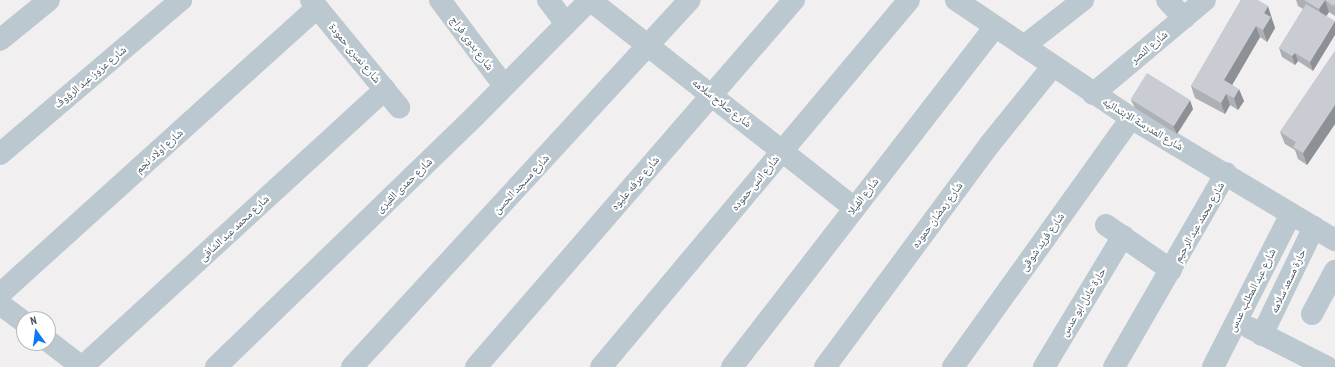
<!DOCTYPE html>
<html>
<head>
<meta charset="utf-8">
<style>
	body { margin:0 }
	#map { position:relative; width:1335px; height:367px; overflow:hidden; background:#f2eff0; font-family:"PT Sans Narrow","Noto Naskh Arabic",sans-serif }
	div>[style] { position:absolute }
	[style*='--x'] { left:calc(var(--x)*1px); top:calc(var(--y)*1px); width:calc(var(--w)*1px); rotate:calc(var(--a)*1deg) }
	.minor>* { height:22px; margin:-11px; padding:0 11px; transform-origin:11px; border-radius:11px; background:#bcc8d0 }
	.wall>* { inset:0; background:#adb0b5 }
	.shaded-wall>* { inset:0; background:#8d9094 }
	.building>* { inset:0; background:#c9cdd3; transform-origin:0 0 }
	span { translate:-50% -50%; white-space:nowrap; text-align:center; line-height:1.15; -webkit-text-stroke:4px #fff; paint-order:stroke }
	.street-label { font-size:11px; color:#46545f }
	.north { position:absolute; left:16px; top:311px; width:40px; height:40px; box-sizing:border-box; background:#fff; border:1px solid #b5bbbf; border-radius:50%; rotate:346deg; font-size:11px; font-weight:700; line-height:16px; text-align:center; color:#46545f }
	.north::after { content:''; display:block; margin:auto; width:14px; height:18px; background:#0a79f2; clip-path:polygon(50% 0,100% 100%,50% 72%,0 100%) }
</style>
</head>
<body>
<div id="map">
	<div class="minor">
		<div style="--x:311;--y:0;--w:139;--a:50.6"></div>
		<div style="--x:440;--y:0;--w:107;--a:53.3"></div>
		<div style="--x:548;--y:0;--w:30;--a:53"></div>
		<div style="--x:590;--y:0;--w:336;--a:38.2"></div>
		<div style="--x:956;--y:0;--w:211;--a:34"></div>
		<div style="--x:1131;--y:118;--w:238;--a:30.9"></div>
		<div style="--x:1167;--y:0;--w:25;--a:47"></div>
		<div style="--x:0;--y:40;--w:63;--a:-39.2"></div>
		<div style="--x:1024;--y:46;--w:75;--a:-37.9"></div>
		<div style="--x:1093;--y:94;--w:146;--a:-40"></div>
		<div style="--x:0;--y:154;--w:238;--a:-40.4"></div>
		<div style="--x:1106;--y:225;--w:79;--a:34.7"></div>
		<div style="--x:0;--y:294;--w:427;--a:-42.1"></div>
		<div style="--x:0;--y:304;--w:30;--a:37"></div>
		<div style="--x:1312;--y:314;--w:49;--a:-61.9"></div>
		<div style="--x:1250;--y:328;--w:86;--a:26.9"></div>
		<div style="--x:1262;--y:335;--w:120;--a:-64.3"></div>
		<div style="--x:48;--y:341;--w:43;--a:37.4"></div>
		<div style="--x:82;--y:367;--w:411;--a:-42.5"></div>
		<div style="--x:216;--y:367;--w:362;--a:-44.1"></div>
		<div style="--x:476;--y:115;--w:162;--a:-45.3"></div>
		<div style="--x:352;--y:367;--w:499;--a:-47.4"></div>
		<div style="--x:476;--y:367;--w:486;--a:-49.1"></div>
		<div style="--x:601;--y:367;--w:479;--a:-50"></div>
		<div style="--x:732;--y:367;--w:430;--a:-52.3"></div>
		<div style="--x:825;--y:367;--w:277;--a:-53.5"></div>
		<div style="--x:990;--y:144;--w:100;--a:-51.1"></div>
		<div style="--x:953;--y:367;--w:306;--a:-54.4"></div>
		<div style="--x:1044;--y:367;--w:153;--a:-58.9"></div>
		<div style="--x:1114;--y:367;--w:224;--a:-60"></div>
		<div style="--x:1213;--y:367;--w:172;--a:-63"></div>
	</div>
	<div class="wall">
		<div style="clip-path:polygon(1241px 0,1272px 18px,1271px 18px,1275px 28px,1267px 42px,1260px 37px,1232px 85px,1244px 101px,1238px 110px,1230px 105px,1225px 114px,1195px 98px,1191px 86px)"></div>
		<div style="clip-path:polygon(1296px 0,1335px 0,1335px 16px,1329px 12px,1326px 16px,1313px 71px,1298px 61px,1295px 65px,1282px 57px,1279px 48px,1303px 9px,1298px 6px)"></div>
		<div style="clip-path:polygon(1335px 51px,1335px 124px,1307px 165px,1298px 159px,1295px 150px,1285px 144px,1280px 132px)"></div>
		<div style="clip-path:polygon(1131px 100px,1193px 109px,1177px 134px,1135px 108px)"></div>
	</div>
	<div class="shaded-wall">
		<div style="clip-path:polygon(1325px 0,1329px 12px,1323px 21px,1319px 9px)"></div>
		<div style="clip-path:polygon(1268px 6px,1275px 28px,1267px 42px,1263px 30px,1264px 13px)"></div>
		<div style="clip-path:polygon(1335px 21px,1335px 35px,1313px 71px,1310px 62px)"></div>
		<div style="clip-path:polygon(1256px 26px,1260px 37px,1228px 92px,1224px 80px)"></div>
		<div style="clip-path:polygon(1295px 53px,1298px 61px,1295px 65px,1292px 56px)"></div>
		<div style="clip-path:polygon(1239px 89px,1244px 101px,1238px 110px,1234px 98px)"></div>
		<div style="clip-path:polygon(1226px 94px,1230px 105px,1225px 114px,1221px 103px)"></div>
		<div style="clip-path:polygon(1190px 100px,1193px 109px,1177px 134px,1173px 126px)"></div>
		<div style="clip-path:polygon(1335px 105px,1335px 124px,1307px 165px,1303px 153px)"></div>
	</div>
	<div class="building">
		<div style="clip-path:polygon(1241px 0,1258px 0,1268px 6px,1264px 13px,1271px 17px,1263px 30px,1256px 26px,1224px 80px,1239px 89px,1234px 98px,1226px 94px,1221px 103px,1191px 86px)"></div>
		<div style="clip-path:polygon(1304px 0,1335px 0,1335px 3px,1333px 6px,1325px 0,1319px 9px)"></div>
		<div style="clip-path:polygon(1306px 4px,1335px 21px,1310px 62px,1295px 53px,1292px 56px,1279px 48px)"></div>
		<div style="clip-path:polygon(1335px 51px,1335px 105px,1303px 153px,1293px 147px,1296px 142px,1280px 132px)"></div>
		<div style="left:1147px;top:73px;width:51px;height:31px;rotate:32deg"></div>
	</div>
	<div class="street-label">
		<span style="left:472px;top:43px;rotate:53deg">شارع بدوى فراج</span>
		<span style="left:1149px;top:47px;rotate:-40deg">شارع النصر</span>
		<span style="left:355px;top:53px;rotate:50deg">شارع نميرى حمودة</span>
		<span style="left:90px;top:77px;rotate:-40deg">شارع عزوز عبد الرؤوف</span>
		<span style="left:722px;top:103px;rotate:38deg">شارع صلاح سلامه</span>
		<span style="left:1143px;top:124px;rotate:31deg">شارع المدرسة الابتدائيه</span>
		<span style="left:159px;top:151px;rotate:-42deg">شارع اولاد نجم</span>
		<span style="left:635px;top:183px;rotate:-49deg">شارع عرفه عليوه</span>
		<span style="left:755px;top:183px;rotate:-50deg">شارع انس حموده</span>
		<span style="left:521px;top:184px;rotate:-47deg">شارع مسجد الحسن</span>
		<span style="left:404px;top:185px;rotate:-44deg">شارع حمدى القيرى</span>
		<span style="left:863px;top:196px;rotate:-52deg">شارع الفيلا</span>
		<span style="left:937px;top:215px;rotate:-54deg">شارع رمضان حموده</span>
		<span style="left:1199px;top:222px;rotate:-60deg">شارع محمد عبد الرحيم</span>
		<span style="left:234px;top:228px;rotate:-43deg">شارع محمد عبد الشافى</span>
		<span style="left:1042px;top:242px;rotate:-55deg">شارع فريد شوقى</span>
		<span style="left:1288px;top:281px;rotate:-65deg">حارة مسعد سلامه</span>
		<span style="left:1252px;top:290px;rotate:-63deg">شارع عبد المطلب عدس</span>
		<span style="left:1083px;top:302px;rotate:-59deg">حارة عادل ابو عدس</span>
	</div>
	<div class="north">N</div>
</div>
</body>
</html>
